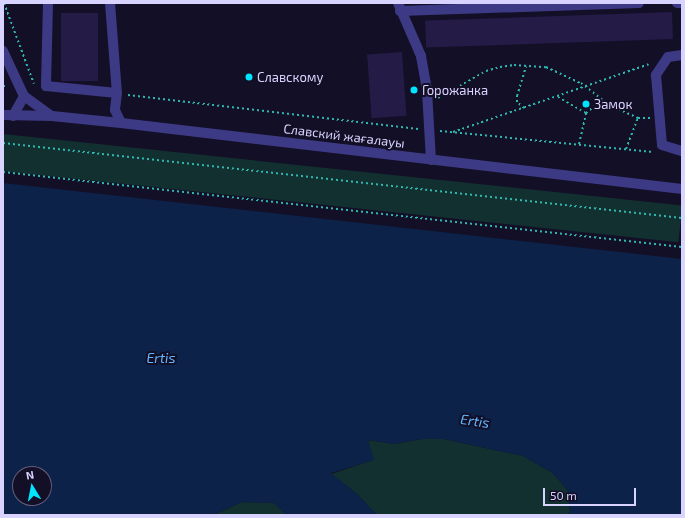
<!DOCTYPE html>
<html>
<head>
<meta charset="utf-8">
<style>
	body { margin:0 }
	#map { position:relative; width:685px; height:518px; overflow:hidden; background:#130f26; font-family:"Exo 2",sans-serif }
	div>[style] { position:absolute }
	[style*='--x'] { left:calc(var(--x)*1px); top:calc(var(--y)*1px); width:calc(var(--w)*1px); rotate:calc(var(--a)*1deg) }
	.green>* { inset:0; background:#12302f; transform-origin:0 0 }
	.water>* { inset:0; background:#0c2248 }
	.building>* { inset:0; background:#241b47; transform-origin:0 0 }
	.path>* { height:2px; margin-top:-1px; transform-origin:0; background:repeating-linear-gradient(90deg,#2fb8b0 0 2px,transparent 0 5px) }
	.minor>* { height:10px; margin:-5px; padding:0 5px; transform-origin:5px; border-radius:5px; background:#3d3a85 }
	.dots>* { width:11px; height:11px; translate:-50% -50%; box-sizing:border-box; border:2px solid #130f26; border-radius:50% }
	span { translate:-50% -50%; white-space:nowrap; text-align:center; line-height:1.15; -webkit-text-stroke:4px #130f26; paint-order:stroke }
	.poi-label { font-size:13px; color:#d9d4ff }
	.left { translate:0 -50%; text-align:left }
	.street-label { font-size:13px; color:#d9d4ff }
	.water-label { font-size:14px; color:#62b6ff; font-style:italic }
	.frame { position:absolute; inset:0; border:4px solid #d9d4ff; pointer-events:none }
	.north { position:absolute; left:12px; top:466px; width:40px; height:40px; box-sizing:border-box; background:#130f26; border:1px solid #625e7d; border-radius:50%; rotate:350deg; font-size:11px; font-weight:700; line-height:16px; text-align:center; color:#d9d4ff }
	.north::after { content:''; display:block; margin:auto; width:14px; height:18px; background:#00e5ff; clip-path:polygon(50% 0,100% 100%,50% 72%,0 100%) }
	.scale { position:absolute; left:543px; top:488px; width:93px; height:18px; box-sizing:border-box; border:2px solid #d9d4ff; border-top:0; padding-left:5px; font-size:12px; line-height:14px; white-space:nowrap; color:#d9d4ff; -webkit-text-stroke:3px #130f26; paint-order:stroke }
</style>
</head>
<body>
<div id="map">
	<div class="green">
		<div style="left:3px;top:134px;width:683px;height:37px;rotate:6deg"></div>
		<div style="clip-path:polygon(422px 439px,444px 439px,523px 456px,553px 473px,568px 491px,570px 512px,568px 515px,377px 515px,357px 494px,331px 474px,373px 460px,368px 440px,394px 444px)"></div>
		<div style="clip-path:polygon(242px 502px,274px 503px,286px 515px,213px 515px)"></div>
	</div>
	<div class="water">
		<div style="clip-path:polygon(evenodd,3px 183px,682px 259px,682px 515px,568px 515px,570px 512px,568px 491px,553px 473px,523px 456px,444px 439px,422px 439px,394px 444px,368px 440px,374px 460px,331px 473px,357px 494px,377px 515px,286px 515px,274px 503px,242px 502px,213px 515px,3px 515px,3px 183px,20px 474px,44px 474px,44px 498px,20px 498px,20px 474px)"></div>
	</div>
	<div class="building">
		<div style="left:672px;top:12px;width:27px;height:247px;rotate:88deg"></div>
		<div style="left:61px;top:13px;width:37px;height:68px"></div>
		<div style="left:402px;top:52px;width:64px;height:35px;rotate:86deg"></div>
	</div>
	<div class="path">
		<div style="--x:4;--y:3;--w:86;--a:69.7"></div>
		<div style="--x:3;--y:86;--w:5;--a:0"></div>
		<div style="--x:128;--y:95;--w:292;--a:6.7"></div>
		<div style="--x:558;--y:97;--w:32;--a:30"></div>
		<div style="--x:438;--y:98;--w:55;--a:-29.4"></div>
		<div style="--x:486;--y:71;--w:15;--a:-16"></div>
		<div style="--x:500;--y:67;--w:14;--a:-8"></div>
		<div style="--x:514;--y:65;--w:32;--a:4"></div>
		<div style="--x:546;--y:67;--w:38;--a:25"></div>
		<div style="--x:581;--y:83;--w:36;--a:38"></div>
		<div style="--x:609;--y:105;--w:32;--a:24"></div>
		<div style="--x:638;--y:118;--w:12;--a:0"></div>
		<div style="--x:524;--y:108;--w:9;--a:-139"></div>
		<div style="--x:517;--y:102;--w:6;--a:-90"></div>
		<div style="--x:517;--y:96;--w:31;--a:-73"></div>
		<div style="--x:440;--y:131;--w:214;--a:5.6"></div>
		<div style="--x:453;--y:132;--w:207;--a:-19.1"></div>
		<div style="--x:3;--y:143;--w:683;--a:6.3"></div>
		<div style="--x:579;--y:144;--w:32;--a:-77"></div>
		<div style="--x:586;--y:113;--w:21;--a:-39"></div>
		<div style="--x:626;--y:149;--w:33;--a:-69"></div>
		<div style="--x:3;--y:172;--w:683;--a:6.3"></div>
	</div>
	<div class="minor">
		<div style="--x:48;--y:3;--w:83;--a:91.4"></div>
		<div style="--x:46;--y:86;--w:71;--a:5.6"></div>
		<div style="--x:110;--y:3;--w:90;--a:85.6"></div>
		<div style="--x:117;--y:93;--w:17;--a:97"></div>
		<div style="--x:115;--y:110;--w:14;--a:65"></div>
		<div style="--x:398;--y:3;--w:58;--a:66.5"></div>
		<div style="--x:421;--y:56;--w:36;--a:80"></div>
		<div style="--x:427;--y:91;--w:69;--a:86.7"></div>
		<div style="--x:677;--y:3;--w:5;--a:0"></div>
		<div style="--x:400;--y:11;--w:239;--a:-1.9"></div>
		<div style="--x:3;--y:51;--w:50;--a:65"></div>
		<div style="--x:24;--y:96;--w:34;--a:36"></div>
		<div style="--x:682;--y:55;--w:14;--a:172"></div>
		<div style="--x:668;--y:57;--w:22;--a:124"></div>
		<div style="--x:656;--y:75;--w:70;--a:85.1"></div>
		<div style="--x:662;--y:145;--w:21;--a:17"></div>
		<div style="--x:3;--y:115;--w:49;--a:1.2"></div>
		<div style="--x:52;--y:116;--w:69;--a:5.8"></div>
		<div style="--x:121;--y:123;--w:565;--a:6.71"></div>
		<div style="--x:13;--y:116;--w:23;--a:-61"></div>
	</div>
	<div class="dots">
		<div style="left:249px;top:77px;background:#00e5ff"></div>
		<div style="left:414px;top:90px;background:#00e5ff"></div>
		<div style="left:586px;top:104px;background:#00e5ff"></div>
	</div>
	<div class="poi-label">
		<span class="left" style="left:257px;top:77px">Славскому</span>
		<span class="left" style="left:422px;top:90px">Горожанка</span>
		<span class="left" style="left:594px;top:104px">Замок</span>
	</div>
	<div class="street-label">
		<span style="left:344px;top:136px;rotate:7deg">Славский жағалауы</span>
	</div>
	<div class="water-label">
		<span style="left:161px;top:358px">Ertis</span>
		<span style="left:475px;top:421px;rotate:8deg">Ertis</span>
	</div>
	<div class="frame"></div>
	<div class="north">N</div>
	<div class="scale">50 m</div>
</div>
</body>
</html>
